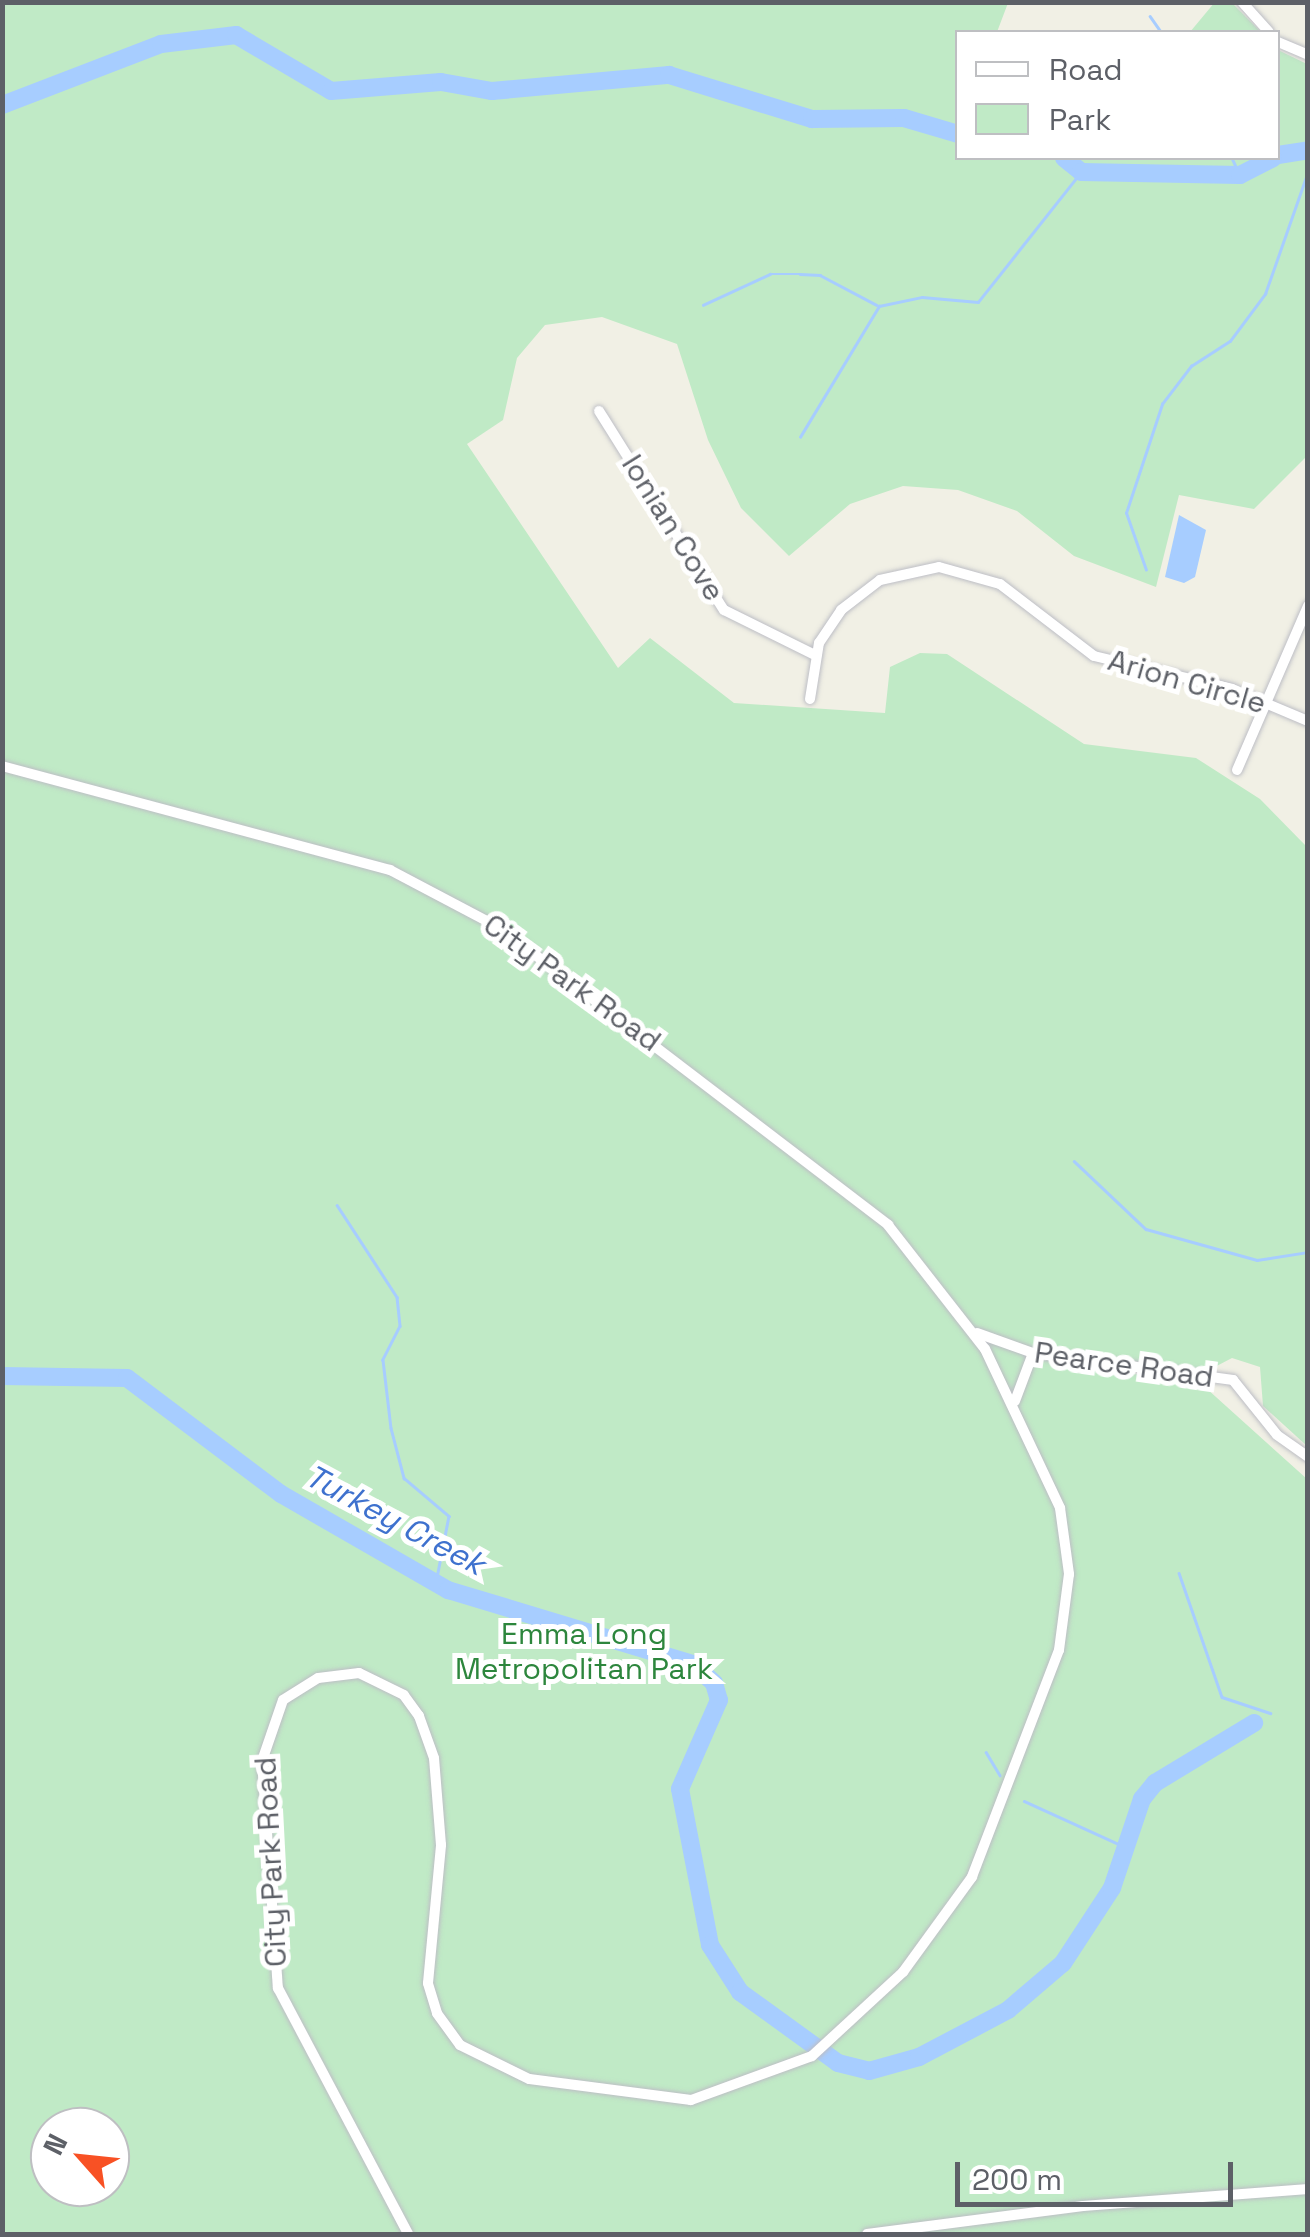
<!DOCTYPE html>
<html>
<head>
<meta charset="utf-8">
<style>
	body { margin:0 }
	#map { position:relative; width:1310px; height:2237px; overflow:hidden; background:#f1f0e5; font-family:"Space Grotesk",sans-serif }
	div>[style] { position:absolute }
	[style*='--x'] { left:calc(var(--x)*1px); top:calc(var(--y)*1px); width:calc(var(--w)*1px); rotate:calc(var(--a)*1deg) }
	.green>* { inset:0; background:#c0eac6 }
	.water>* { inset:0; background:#a7cdff }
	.stream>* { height:2.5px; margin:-1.25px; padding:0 1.25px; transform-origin:1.25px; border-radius:1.25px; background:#a7cdff }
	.river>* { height:18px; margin:-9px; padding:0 9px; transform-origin:9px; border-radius:9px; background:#a7cdff }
	.roads { filter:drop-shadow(0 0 2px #bdbec5) drop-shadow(0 0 2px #bdbec5) }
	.minor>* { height:10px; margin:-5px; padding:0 5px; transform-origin:5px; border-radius:5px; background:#fff }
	span { translate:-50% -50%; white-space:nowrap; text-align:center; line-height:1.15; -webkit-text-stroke:10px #fff; paint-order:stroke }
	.street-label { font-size:30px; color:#5d6067 }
	.park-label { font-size:30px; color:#2d863d }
	.water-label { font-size:32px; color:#3e71ce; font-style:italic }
	.frame { position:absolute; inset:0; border:5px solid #5d6067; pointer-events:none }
	.legend { position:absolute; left:955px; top:30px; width:325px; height:130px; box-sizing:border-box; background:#fff; border:2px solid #bebfc2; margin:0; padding:12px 18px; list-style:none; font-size:30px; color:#5d6067 }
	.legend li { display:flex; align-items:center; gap:20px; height:50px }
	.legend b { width:50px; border:2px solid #bebfc2 }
	.north { position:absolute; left:30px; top:2107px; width:100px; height:100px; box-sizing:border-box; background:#fff; border:2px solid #bebfc2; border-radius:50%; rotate:297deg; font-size:28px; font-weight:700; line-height:40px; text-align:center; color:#5d6067 }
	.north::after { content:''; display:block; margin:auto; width:35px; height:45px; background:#f85124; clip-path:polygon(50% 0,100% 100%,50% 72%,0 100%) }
	.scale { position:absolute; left:955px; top:2162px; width:278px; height:45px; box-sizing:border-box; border:5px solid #5d6067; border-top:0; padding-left:12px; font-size:30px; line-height:35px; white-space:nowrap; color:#5d6067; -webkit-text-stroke:8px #fff; paint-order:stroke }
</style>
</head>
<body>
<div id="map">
	<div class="green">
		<div style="clip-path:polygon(1215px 2px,1232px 3px,1261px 32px,1190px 32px)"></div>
		<div style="clip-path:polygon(evenodd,3px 3px,1008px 3px,997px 32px,958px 32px,958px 158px,1278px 158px,1278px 50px,1307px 64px,1307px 456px,1254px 509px,1179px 495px,1156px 587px,1074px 556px,1017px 511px,958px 490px,903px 486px,850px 504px,789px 556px,741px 508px,708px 440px,677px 344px,602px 317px,545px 325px,517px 358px,503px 420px,467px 444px,618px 668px,650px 638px,734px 703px,885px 713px,890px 667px,920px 653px,947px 654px,1084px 744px,1196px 758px,1260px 799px,1307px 847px,1307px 1446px,1263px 1406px,1260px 1367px,1232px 1358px,1209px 1370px,1168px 1367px,1084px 1352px,1093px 1365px,1206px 1388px,1307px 1479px,1307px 2234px,3px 2234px,3px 3px,50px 2127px,110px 2127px,110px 2187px,50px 2187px,50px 2127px)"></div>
	</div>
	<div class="water">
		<div style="clip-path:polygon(1179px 515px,1206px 530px,1195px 577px,1184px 583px,1165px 577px)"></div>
	</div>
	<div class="stream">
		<div style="--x:1150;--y:16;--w:19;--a:55"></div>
		<div style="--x:1232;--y:158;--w:19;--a:65"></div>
		<div style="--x:703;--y:305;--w:74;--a:-24.8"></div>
		<div style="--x:770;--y:274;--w:30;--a:0"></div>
		<div style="--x:800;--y:274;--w:20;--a:3"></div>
		<div style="--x:820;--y:275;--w:64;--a:27.8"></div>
		<div style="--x:800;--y:437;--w:153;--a:-58.9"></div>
		<div style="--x:879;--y:306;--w:44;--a:-11.8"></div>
		<div style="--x:922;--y:297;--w:56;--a:5.1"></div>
		<div style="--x:978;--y:302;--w:166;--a:-51.6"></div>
		<div style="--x:1146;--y:570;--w:60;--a:-109.3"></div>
		<div style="--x:1126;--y:513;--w:115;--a:-71.7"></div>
		<div style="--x:1162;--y:404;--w:48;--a:-52.7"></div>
		<div style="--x:1191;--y:366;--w:46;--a:-32.7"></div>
		<div style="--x:1230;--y:341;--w:59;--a:-53.3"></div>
		<div style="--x:1265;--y:294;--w:130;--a:-70.7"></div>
		<div style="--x:1074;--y:1161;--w:99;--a:43.4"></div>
		<div style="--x:1146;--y:1229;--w:115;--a:15.6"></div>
		<div style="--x:1257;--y:1260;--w:52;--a:-8.9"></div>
		<div style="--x:337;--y:1205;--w:110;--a:56.9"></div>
		<div style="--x:397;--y:1297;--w:29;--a:84"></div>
		<div style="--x:400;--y:1326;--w:38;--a:117"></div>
		<div style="--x:383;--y:1360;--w:68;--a:83.3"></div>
		<div style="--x:391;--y:1428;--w:52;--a:75.4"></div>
		<div style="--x:404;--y:1478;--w:59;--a:40.2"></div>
		<div style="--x:449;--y:1516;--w:68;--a:101"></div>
		<div style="--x:1179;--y:1573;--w:131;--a:70.9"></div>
		<div style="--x:1222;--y:1697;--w:51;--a:18.4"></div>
		<div style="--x:986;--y:1752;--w:27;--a:59"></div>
		<div style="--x:1024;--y:1801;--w:111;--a:24.5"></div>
	</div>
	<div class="river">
		<div style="--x:2;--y:105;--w:170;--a:-21"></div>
		<div style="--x:161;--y:44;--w:76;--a:-6.8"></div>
		<div style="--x:236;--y:35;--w:110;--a:30.5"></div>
		<div style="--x:331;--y:91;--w:110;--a:-4.7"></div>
		<div style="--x:441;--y:82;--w:52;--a:10"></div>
		<div style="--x:492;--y:91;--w:178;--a:-5.2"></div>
		<div style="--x:669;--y:75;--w:150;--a:17.1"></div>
		<div style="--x:812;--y:119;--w:92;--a:-0.6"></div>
		<div style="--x:904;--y:118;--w:56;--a:16.5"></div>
		<div style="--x:1278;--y:155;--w:30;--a:-9"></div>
		<div style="--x:1064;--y:158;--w:22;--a:39"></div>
		<div style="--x:1081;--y:172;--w:159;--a:1.1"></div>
		<div style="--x:1240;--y:175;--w:37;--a:-27"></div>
		<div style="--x:2;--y:1376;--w:125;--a:0.9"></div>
		<div style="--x:127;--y:1378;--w:193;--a:37"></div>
		<div style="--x:281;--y:1494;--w:193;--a:29.9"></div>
		<div style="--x:448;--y:1590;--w:256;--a:16.8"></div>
		<div style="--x:693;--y:1664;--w:28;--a:42"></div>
		<div style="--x:714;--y:1683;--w:18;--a:74"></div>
		<div style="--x:719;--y:1700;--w:97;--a:113.7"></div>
		<div style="--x:680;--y:1789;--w:159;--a:79.1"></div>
		<div style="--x:710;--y:1945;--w:56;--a:57.4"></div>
		<div style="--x:740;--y:1992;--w:121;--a:35.9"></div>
		<div style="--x:838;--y:2063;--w:32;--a:14"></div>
		<div style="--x:869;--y:2071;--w:52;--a:-15.6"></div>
		<div style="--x:919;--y:2057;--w:101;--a:-27.8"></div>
		<div style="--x:1008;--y:2010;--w:72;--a:-40.5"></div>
		<div style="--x:1063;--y:1963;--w:90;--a:-56.8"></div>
		<div style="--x:1112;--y:1888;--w:94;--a:-71.4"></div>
		<div style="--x:1142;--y:1799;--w:21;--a:-51"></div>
		<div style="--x:1155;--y:1783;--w:116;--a:-31.2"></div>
	</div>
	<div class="roads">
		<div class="minor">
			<div style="--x:1242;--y:2;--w:40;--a:48"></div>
			<div style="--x:1278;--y:42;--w:33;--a:23"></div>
			<div style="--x:599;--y:411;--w:235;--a:57.9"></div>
			<div style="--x:724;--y:610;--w:102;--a:26.3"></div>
			<div style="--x:810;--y:699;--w:57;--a:-80.9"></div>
			<div style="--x:819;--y:643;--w:40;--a:-56"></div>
			<div style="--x:841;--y:610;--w:49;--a:-37.6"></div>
			<div style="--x:880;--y:580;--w:60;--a:-12.4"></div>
			<div style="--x:939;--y:567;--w:63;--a:15.6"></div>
			<div style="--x:1000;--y:584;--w:118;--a:37.5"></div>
			<div style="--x:1094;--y:656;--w:142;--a:13.4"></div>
			<div style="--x:1232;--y:689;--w:82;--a:22.8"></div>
			<div style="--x:2;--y:766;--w:402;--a:15"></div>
			<div style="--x:390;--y:870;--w:124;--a:27.8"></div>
			<div style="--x:500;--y:928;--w:489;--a:37.4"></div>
			<div style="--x:888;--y:1225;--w:157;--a:52"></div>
			<div style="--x:985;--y:1349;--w:176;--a:64.7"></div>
			<div style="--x:1060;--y:1508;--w:67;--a:82.2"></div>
			<div style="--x:1069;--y:1574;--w:77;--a:97.5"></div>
			<div style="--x:1059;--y:1650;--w:243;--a:111"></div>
			<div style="--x:972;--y:1877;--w:117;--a:126"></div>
			<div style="--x:903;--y:1972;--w:124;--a:137.3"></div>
			<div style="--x:812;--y:2056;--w:129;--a:160"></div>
			<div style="--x:691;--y:2100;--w:163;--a:-172.6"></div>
			<div style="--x:529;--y:2079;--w:77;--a:-153.8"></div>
			<div style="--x:460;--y:2045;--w:39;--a:-126"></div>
			<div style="--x:437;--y:2013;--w:31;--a:-107"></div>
			<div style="--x:428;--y:1983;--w:139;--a:-84.6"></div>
			<div style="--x:441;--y:1845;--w:87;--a:-94.6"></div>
			<div style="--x:434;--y:1758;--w:45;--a:-109.7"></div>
			<div style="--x:419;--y:1716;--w:26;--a:-126"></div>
			<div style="--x:404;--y:1695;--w:50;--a:-153.9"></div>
			<div style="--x:359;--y:1673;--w:41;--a:173"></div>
			<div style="--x:318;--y:1678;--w:41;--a:147.8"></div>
			<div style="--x:283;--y:1700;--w:65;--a:109"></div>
			<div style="--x:262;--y:1761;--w:228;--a:86"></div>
			<div style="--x:278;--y:1988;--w:278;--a:62.1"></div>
			<div style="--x:1237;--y:770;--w:179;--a:-66.6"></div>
			<div style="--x:977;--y:1333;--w:59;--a:19.7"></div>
			<div style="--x:1033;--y:1353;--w:202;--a:7.7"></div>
			<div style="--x:1233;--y:1380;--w:70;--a:51.3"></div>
			<div style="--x:1277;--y:1435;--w:38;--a:35"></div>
			<div style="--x:1015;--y:1401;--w:51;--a:-69.4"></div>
			<div style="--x:867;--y:2234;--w:218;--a:-7.4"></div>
			<div style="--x:1083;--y:2206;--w:226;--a:-4.3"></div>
		</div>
	</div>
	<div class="street-label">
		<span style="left:673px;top:528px;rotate:58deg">Ionian Cove</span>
		<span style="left:1187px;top:682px;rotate:16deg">Arion Circle</span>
		<span style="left:572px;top:983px;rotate:36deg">City Park Road</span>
		<span style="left:1124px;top:1365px;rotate:8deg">Pearce Road</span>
		<span style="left:271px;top:1862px;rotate:-93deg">City Park Road</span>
	</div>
	<div class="park-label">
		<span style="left:584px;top:1651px">Emma Long<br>Metropolitan Park</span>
	</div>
	<div class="water-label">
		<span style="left:395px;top:1520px;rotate:28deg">Turkey Creek</span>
	</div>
	<div class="frame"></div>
	<ul class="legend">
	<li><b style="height:12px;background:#fff"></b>Road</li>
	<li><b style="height:28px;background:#c0eac6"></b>Park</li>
	</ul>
	<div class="north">N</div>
	<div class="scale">200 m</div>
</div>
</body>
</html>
